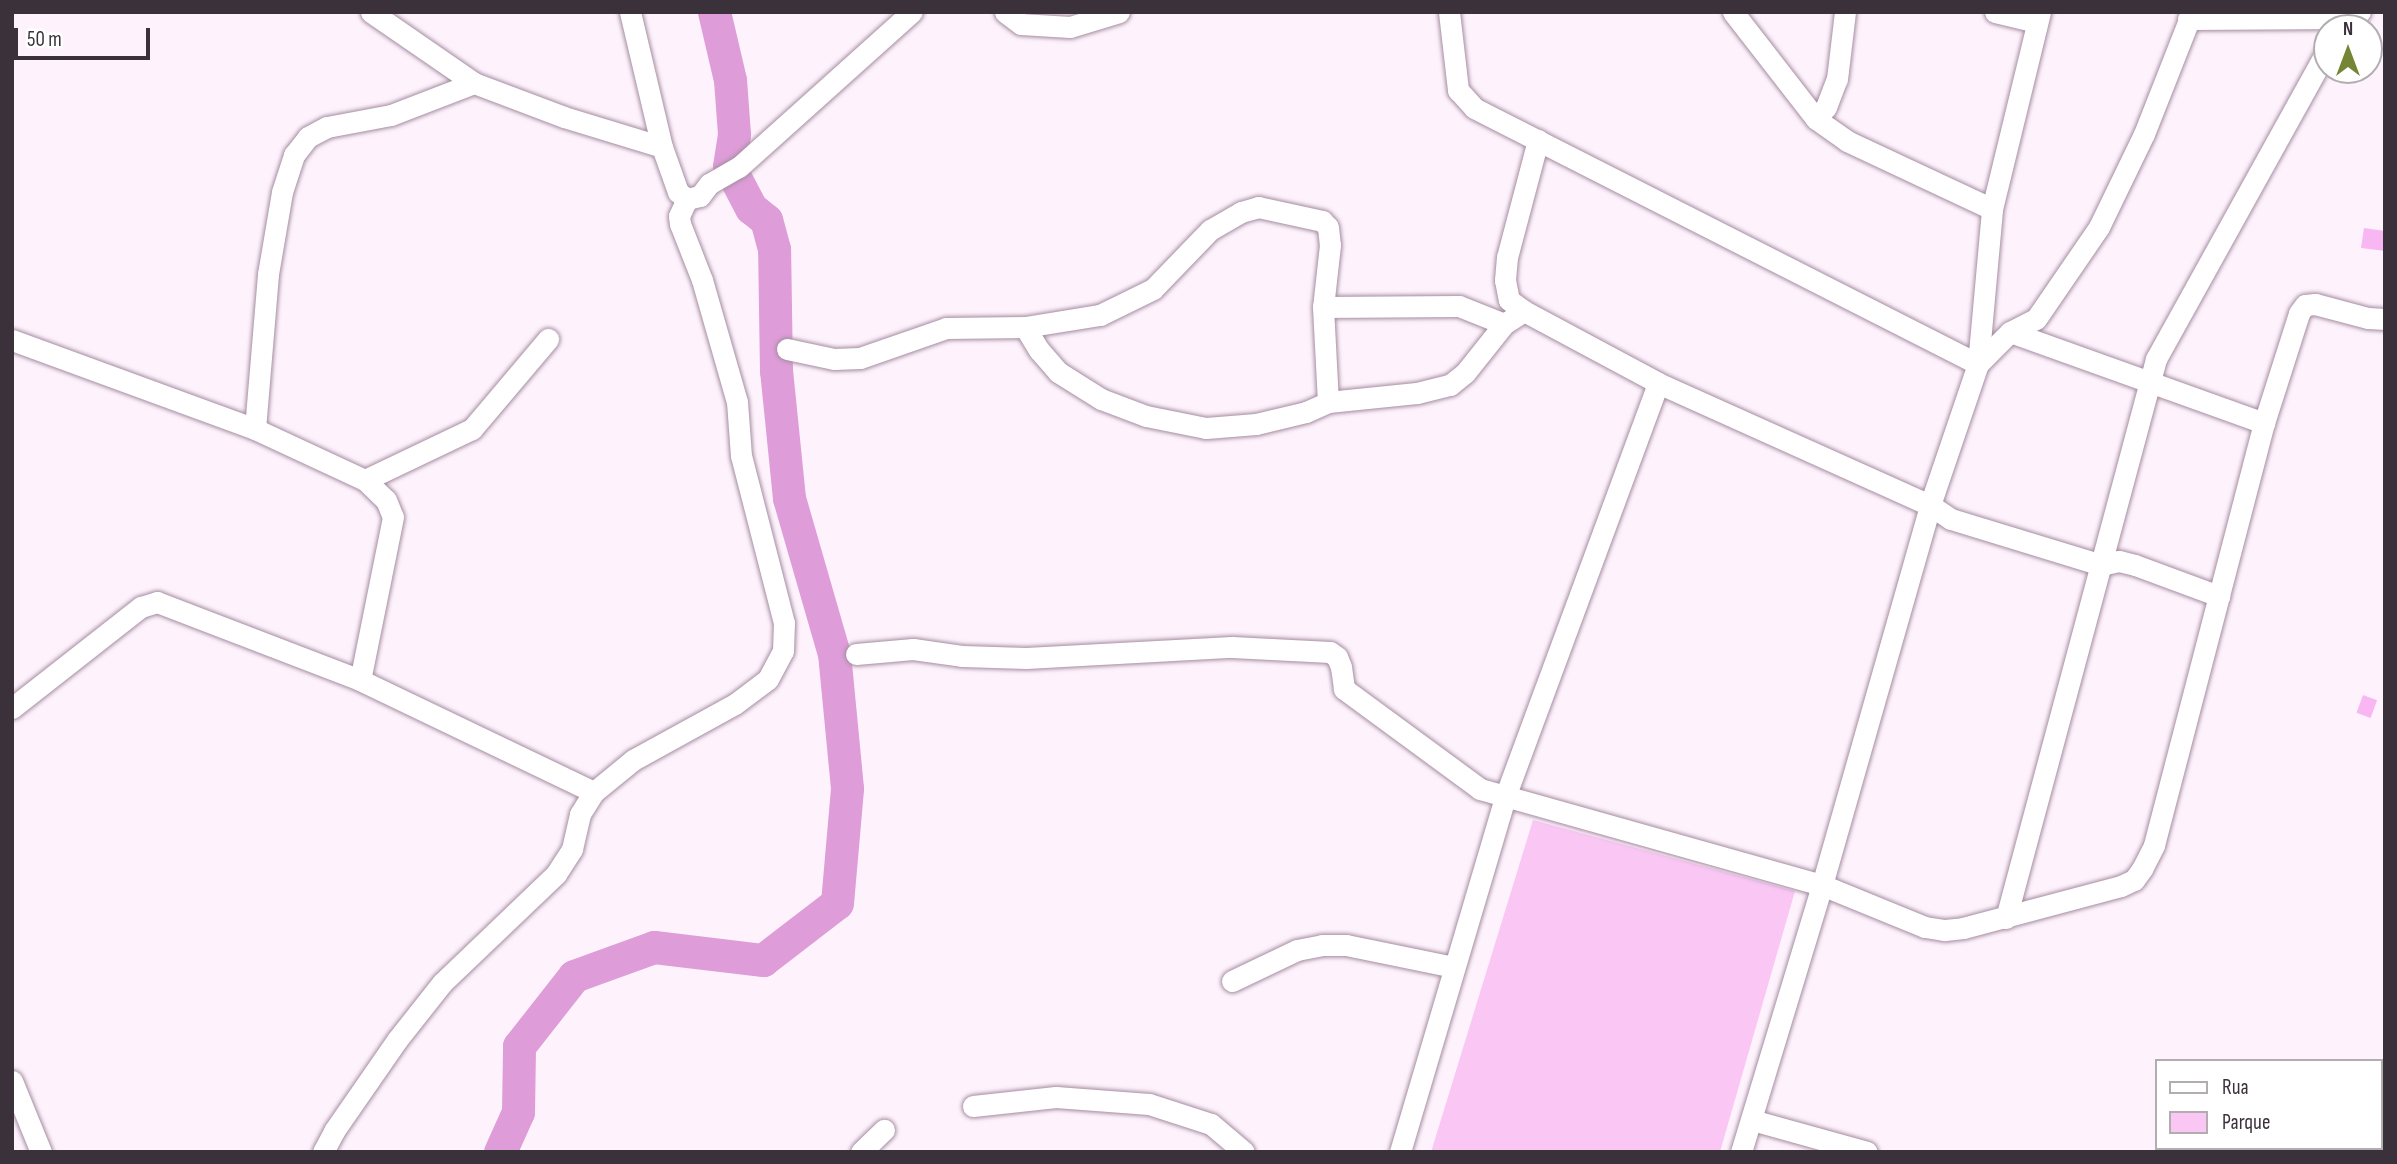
<!DOCTYPE html>
<html>
<head>
<meta charset="utf-8">
<style>
	body { margin:0 }
	#map { position:relative; width:2397px; height:1164px; overflow:hidden; background:#fef3fc; font-family:"Sofia Sans Condensed",sans-serif }
	div>[style] { position:absolute }
	[style*='--x'] { left:calc(var(--x)*1px); top:calc(var(--y)*1px); width:calc(var(--w)*1px); rotate:calc(var(--a)*1deg) }
	.green>* { inset:0; background:#fac7f5 }
	.river>* { height:33px; margin:-16.5px; padding:0 16.5px; transform-origin:16.5px; border-radius:16.5px; background:#de9dd8 }
	.building>* { inset:0; background:#f8b6f2; transform-origin:0 0 }
	.roads { filter:drop-shadow(0 0 2px #a58ca2) drop-shadow(0 0 2px #a58ca2) }
	.street>* { height:21px; margin:-10.5px; padding:0 10.5px; transform-origin:10.5px; border-radius:10.5px; background:#fff }
	span { translate:-50% -50%; white-space:nowrap; text-align:center; line-height:1.15; -webkit-text-stroke:6px #fff; paint-order:stroke }
	.frame { position:absolute; inset:0; border:14px solid #3b313a; pointer-events:none }
	.legend { position:absolute; left:2155px; top:1059px; width:228px; height:91px; box-sizing:border-box; background:#fff; border:2px solid #b1adb0; margin:0; padding:9px 12px; list-style:none; font-size:21px; color:#3b313a }
	.legend li { display:flex; align-items:center; gap:14px; height:35px }
	.legend b { width:35px; border:2px solid #b1adb0 }
	.north { position:absolute; left:2313px; top:14px; width:70px; height:70px; box-sizing:border-box; background:#fff; border:2px solid #b1adb0; border-radius:50%; rotate:0deg; font-size:19px; font-weight:700; line-height:28px; text-align:center; color:#3b313a }
	.north::after { content:''; display:block; margin:auto; width:24px; height:32px; background:#748535; clip-path:polygon(50% 0,100% 100%,50% 72%,0 100%) }
	.scale { position:absolute; left:14px; top:28px; width:136px; height:32px; box-sizing:border-box; border:4px solid #3b313a; border-top:0; padding-left:9px; font-size:21px; line-height:24px; white-space:nowrap; color:#3b313a; -webkit-text-stroke:5px #fff; paint-order:stroke }
</style>
</head>
<body>
<div id="map">
	<div class="green">
		<div style="clip-path:polygon(1533px 820px,1795px 891px,1720px 1152px,1431px 1152px)"></div>
	</div>
	<div class="river">
		<div style="--x:500;--y:1152;--w:44;--a:-65.8"></div>
		<div style="--x:518;--y:1112;--w:66;--a:-89.1"></div>
		<div style="--x:519;--y:1046;--w:89;--a:-51.8"></div>
		<div style="--x:574;--y:976;--w:85;--a:-19.9"></div>
		<div style="--x:654;--y:947;--w:110;--a:6.8"></div>
		<div style="--x:763;--y:960;--w:93;--a:-37.6"></div>
		<div style="--x:837;--y:903;--w:115;--a:-85"></div>
		<div style="--x:847;--y:788;--w:135;--a:-95.5"></div>
		<div style="--x:834;--y:654;--w:162;--a:-106.1"></div>
		<div style="--x:789;--y:498;--w:128;--a:-95.8"></div>
		<div style="--x:776;--y:371;--w:122;--a:-90.9"></div>
		<div style="--x:774;--y:249;--w:30;--a:-105"></div>
		<div style="--x:766;--y:220;--w:19;--a:-141"></div>
		<div style="--x:751;--y:208;--w:47;--a:-117.6"></div>
		<div style="--x:729;--y:166;--w:32;--a:-81"></div>
		<div style="--x:734;--y:134;--w:54;--a:-94.2"></div>
		<div style="--x:730;--y:80;--w:70;--a:-103.2"></div>
	</div>
	<div class="building">
		<div style="clip-path:polygon(2364px 228px,2385px 231px,2385px 251px,2361px 248px)"></div>
		<div style="left:2363px;top:695px;width:15px;height:19px;rotate:20deg"></div>
	</div>
	<div class="roads">
		<div class="street">
			<div style="--x:371;--y:12;--w:125;--a:34.6"></div>
			<div style="--x:474;--y:83;--w:96;--a:20.7"></div>
			<div style="--x:564;--y:117;--w:102;--a:17"></div>
			<div style="--x:662;--y:147;--w:48;--a:70.4"></div>
			<div style="--x:678;--y:192;--w:11;--a:38"></div>
			<div style="--x:687;--y:199;--w:13;--a:-13"></div>
			<div style="--x:700;--y:196;--w:15;--a:-53"></div>
			<div style="--x:709;--y:184;--w:34;--a:-30"></div>
			<div style="--x:739;--y:167;--w:232;--a:-41.9"></div>
			<div style="--x:630;--y:12;--w:139;--a:76.7"></div>
			<div style="--x:1005;--y:12;--w:20;--a:37"></div>
			<div style="--x:1021;--y:24;--w:49;--a:3.5"></div>
			<div style="--x:1070;--y:27;--w:51;--a:-17"></div>
			<div style="--x:1449;--y:12;--w:79;--a:83.4"></div>
			<div style="--x:1458;--y:90;--w:24;--a:48"></div>
			<div style="--x:1474;--y:108;--w:565;--a:26.93"></div>
			<div style="--x:1978;--y:364;--w:156;--a:-84.8"></div>
			<div style="--x:1992;--y:209;--w:203;--a:-76.3"></div>
			<div style="--x:1733;--y:12;--w:135;--a:52.2"></div>
			<div style="--x:1816;--y:119;--w:38;--a:35"></div>
			<div style="--x:1847;--y:141;--w:160;--a:25.1"></div>
			<div style="--x:1995;--y:12;--w:43;--a:13.4"></div>
			<div style="--x:2188;--y:19;--w:158;--a:-0.4"></div>
			<div style="--x:2346;--y:18;--w:15;--a:-23"></div>
			<div style="--x:1816;--y:119;--w:16;--a:-50"></div>
			<div style="--x:1826;--y:107;--w:30;--a:-69"></div>
			<div style="--x:1837;--y:79;--w:67;--a:-83.2"></div>
			<div style="--x:1538;--y:140;--w:121;--a:104.8"></div>
			<div style="--x:1507;--y:257;--w:23;--a:95"></div>
			<div style="--x:1505;--y:280;--w:20;--a:79"></div>
			<div style="--x:1509;--y:300;--w:19;--a:36"></div>
			<div style="--x:1524;--y:311;--w:152;--a:28.2"></div>
			<div style="--x:1658;--y:383;--w:298;--a:24.2"></div>
			<div style="--x:1930;--y:505;--w:25;--a:34"></div>
			<div style="--x:1951;--y:519;--w:157;--a:17"></div>
			<div style="--x:2101;--y:565;--w:18;--a:-13"></div>
			<div style="--x:2119;--y:561;--w:16;--a:14"></div>
			<div style="--x:2135;--y:565;--w:90;--a:20.3"></div>
			<div style="--x:1323;--y:307;--w:136;--a:-0.4"></div>
			<div style="--x:1459;--y:306;--w:48;--a:21.8"></div>
			<div style="--x:1025;--y:327;--w:27;--a:59"></div>
			<div style="--x:1039;--y:350;--w:29;--a:49"></div>
			<div style="--x:1058;--y:372;--w:51;--a:32.1"></div>
			<div style="--x:1101;--y:399;--w:48;--a:20.7"></div>
			<div style="--x:1146;--y:416;--w:61;--a:11.3"></div>
			<div style="--x:1206;--y:428;--w:50;--a:-4.6"></div>
			<div style="--x:1256;--y:424;--w:51;--a:-13.5"></div>
			<div style="--x:1306;--y:412;--w:24;--a:-24"></div>
			<div style="--x:1328;--y:402;--w:89;--a:-5.8"></div>
			<div style="--x:1417;--y:393;--w:34;--a:-14"></div>
			<div style="--x:1450;--y:385;--w:19;--a:-39"></div>
			<div style="--x:1465;--y:373;--w:63;--a:-51.5"></div>
			<div style="--x:1504;--y:324;--w:24;--a:-33"></div>
			<div style="--x:2010;--y:332;--w:270;--a:19.7"></div>
			<div style="--x:12;--y:340;--w:259;--a:20.1"></div>
			<div style="--x:255;--y:429;--w:121;--a:24.9"></div>
			<div style="--x:365;--y:480;--w:29;--a:44"></div>
			<div style="--x:386;--y:500;--w:18;--a:68"></div>
			<div style="--x:393;--y:517;--w:166;--a:101.4"></div>
			<div style="--x:360;--y:680;--w:259;--a:25.6"></div>
			<div style="--x:787;--y:349;--w:48;--a:12"></div>
			<div style="--x:834;--y:359;--w:26;--a:-2"></div>
			<div style="--x:860;--y:358;--w:91;--a:-19.2"></div>
			<div style="--x:946;--y:328;--w:79;--a:-0.7"></div>
			<div style="--x:1025;--y:327;--w:76;--a:-9.1"></div>
			<div style="--x:1100;--y:315;--w:59;--a:-26.1"></div>
			<div style="--x:1153;--y:289;--w:82;--a:-46"></div>
			<div style="--x:1210;--y:230;--w:36;--a:-30"></div>
			<div style="--x:1241;--y:212;--w:18;--a:-16"></div>
			<div style="--x:1258;--y:207;--w:66;--a:12.3"></div>
			<div style="--x:1322;--y:221;--w:8;--a:45"></div>
			<div style="--x:1328;--y:227;--w:18;--a:84"></div>
			<div style="--x:1330;--y:245;--w:62;--a:96.4"></div>
			<div style="--x:1323;--y:307;--w:95;--a:87"></div>
			<div style="--x:255;--y:429;--w:156;--a:-85.2"></div>
			<div style="--x:268;--y:274;--w:83;--a:-80.3"></div>
			<div style="--x:282;--y:192;--w:39;--a:-72"></div>
			<div style="--x:294;--y:155;--w:23;--a:-52"></div>
			<div style="--x:308;--y:137;--w:21;--a:-28"></div>
			<div style="--x:327;--y:127;--w:65;--a:-10.6"></div>
			<div style="--x:391;--y:115;--w:89;--a:-21.1"></div>
			<div style="--x:365;--y:480;--w:119;--a:-25.5"></div>
			<div style="--x:472;--y:429;--w:118;--a:-49.8"></div>
			<div style="--x:856;--y:654;--w:57;--a:-5"></div>
			<div style="--x:913;--y:649;--w:49;--a:8.1"></div>
			<div style="--x:962;--y:656;--w:64;--a:1.8"></div>
			<div style="--x:1026;--y:658;--w:206;--a:-3.1"></div>
			<div style="--x:1232;--y:647;--w:98;--a:2.9"></div>
			<div style="--x:1330;--y:652;--w:9;--a:36"></div>
			<div style="--x:1337;--y:657;--w:11;--a:68"></div>
			<div style="--x:1341;--y:667;--w:22;--a:82"></div>
			<div style="--x:1344;--y:689;--w:169;--a:36.3"></div>
			<div style="--x:1480;--y:789;--w:355;--a:15.7"></div>
			<div style="--x:1822;--y:885;--w:111;--a:22.2"></div>
			<div style="--x:1925;--y:927;--w:20;--a:9"></div>
			<div style="--x:1945;--y:930;--w:18;--a:-6"></div>
			<div style="--x:1963;--y:928;--w:163;--a:-14.9"></div>
			<div style="--x:2121;--y:886;--w:14;--a:-25"></div>
			<div style="--x:2134;--y:880;--w:14;--a:-54"></div>
			<div style="--x:2142;--y:869;--w:27;--a:-63"></div>
			<div style="--x:2154;--y:845;--w:436;--a:-75.4"></div>
			<div style="--x:2264;--y:423;--w:115;--a:-72.3"></div>
			<div style="--x:2299;--y:313;--w:10;--a:-53"></div>
			<div style="--x:2305;--y:305;--w:10;--a:-6"></div>
			<div style="--x:2315;--y:304;--w:55;--a:14.8"></div>
			<div style="--x:2368;--y:318;--w:17;--a:3"></div>
			<div style="--x:12;--y:708;--w:164;--a:-38.1"></div>
			<div style="--x:141;--y:607;--w:17;--a:-17"></div>
			<div style="--x:157;--y:602;--w:217;--a:21"></div>
			<div style="--x:2006;--y:918;--w:579;--a:-74.98"></div>
			<div style="--x:2156;--y:359;--w:352;--a:-61"></div>
			<div style="--x:1232;--y:981;--w:72;--a:-25.5"></div>
			<div style="--x:1297;--y:950;--w:25;--a:-11"></div>
			<div style="--x:1322;--y:945;--w:24;--a:0"></div>
			<div style="--x:1346;--y:945;--w:110;--a:11.5"></div>
			<div style="--x:12;--y:1081;--w:77;--a:67.8"></div>
			<div style="--x:973;--y:1106;--w:83;--a:-6.2"></div>
			<div style="--x:1056;--y:1097;--w:93;--a:4.3"></div>
			<div style="--x:1149;--y:1104;--w:65;--a:17.9"></div>
			<div style="--x:1211;--y:1124;--w:43;--a:40.3"></div>
			<div style="--x:1752;--y:1120;--w:119;--a:15.5"></div>
			<div style="--x:323;--y:1152;--w:24;--a:-62"></div>
			<div style="--x:334;--y:1131;--w:111;--a:-55.3"></div>
			<div style="--x:397;--y:1040;--w:73;--a:-51.7"></div>
			<div style="--x:442;--y:983;--w:158;--a:-43.7"></div>
			<div style="--x:556;--y:874;--w:30;--a:-57"></div>
			<div style="--x:572;--y:849;--w:36;--a:-77"></div>
			<div style="--x:580;--y:814;--w:26;--a:-58"></div>
			<div style="--x:594;--y:792;--w:50;--a:-39.4"></div>
			<div style="--x:633;--y:760;--w:116;--a:-28.8"></div>
			<div style="--x:735;--y:704;--w:41;--a:-37.1"></div>
			<div style="--x:768;--y:679;--w:32;--a:-62"></div>
			<div style="--x:783;--y:651;--w:28;--a:-88"></div>
			<div style="--x:784;--y:623;--w:172;--a:-104.4"></div>
			<div style="--x:741;--y:456;--w:54;--a:-94.2"></div>
			<div style="--x:737;--y:402;--w:127;--a:-106"></div>
			<div style="--x:702;--y:280;--w:60;--a:-111.4"></div>
			<div style="--x:680;--y:224;--w:8;--a:-97"></div>
			<div style="--x:679;--y:216;--w:19;--a:-65"></div>
			<div style="--x:861;--y:1152;--w:32;--a:-44"></div>
			<div style="--x:1400;--y:1152;--w:370;--a:-73.5"></div>
			<div style="--x:1505;--y:797;--w:441;--a:-69.7"></div>
			<div style="--x:1741;--y:1152;--w:279;--a:-73.1"></div>
			<div style="--x:1822;--y:885;--w:395;--a:-74.1"></div>
			<div style="--x:1930;--y:505;--w:149;--a:-71.2"></div>
			<div style="--x:1978;--y:364;--w:45;--a:-45"></div>
			<div style="--x:2010;--y:332;--w:29;--a:-27"></div>
			<div style="--x:2036;--y:319;--w:112;--a:-55.6"></div>
			<div style="--x:2099;--y:227;--w:103;--a:-64.2"></div>
			<div style="--x:2144;--y:134;--w:131;--a:-68.5"></div>
		</div>
	</div>
	<div class="frame"></div>
	<ul class="legend">
	<li><b style="height:9px;background:#fff"></b>Rua</li>
	<li><b style="height:19px;background:#fac7f5"></b>Parque</li>
	</ul>
	<div class="north">N</div>
	<div class="scale">50 m</div>
</div>
</body>
</html>
